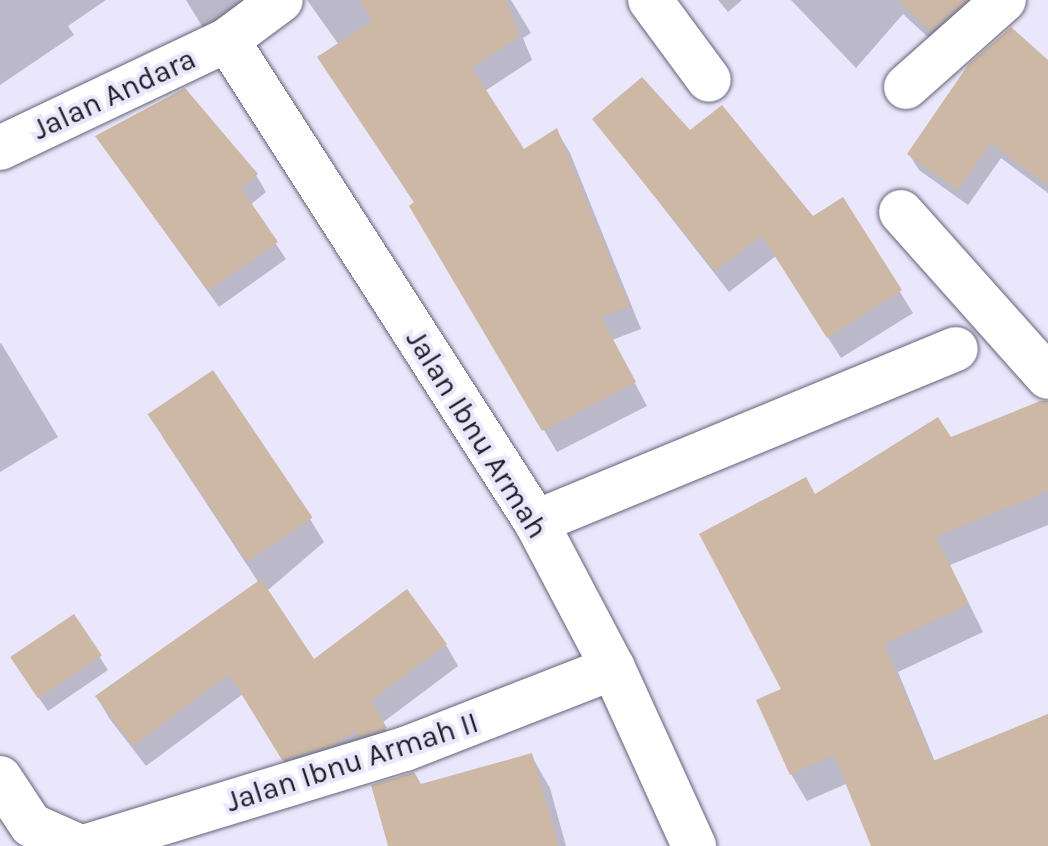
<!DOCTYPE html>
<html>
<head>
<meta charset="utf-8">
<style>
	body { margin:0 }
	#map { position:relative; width:1048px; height:846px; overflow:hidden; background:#eae7fc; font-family:Karla,sans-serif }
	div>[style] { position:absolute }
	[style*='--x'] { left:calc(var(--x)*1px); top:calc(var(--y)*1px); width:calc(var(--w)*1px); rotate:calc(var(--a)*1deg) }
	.shadow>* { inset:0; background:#0003 }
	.building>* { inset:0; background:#ccb8a4; transform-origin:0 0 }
	.roads { filter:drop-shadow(0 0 2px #656278) drop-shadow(0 0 2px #656278) }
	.minor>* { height:44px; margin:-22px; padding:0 22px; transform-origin:22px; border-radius:22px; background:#fff }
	span { translate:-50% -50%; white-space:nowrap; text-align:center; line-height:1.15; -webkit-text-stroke:8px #eae7fc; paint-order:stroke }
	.street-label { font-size:30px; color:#1f1d26 }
</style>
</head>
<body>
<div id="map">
	<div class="shadow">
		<div style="clip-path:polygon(0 0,106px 0,68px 26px,74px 35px,0 85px)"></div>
		<div style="clip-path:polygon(186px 0,287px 0,213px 44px)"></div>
		<div style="clip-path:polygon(307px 0,511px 0,531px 33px,523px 38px,532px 60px,485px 91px,523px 152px,557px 131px,570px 153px,641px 329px,612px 340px,647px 406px,557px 452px,411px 206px,415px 204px,319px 58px,339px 45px)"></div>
		<div style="clip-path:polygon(718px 0,742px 0,728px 12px)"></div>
		<div style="clip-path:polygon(791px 0,1009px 0,946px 54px,903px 14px,856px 68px)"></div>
		<div style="clip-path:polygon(1048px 63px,1048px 193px,1001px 158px,968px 205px,919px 170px,909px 154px)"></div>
		<div style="clip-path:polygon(595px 120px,690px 133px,812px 218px,843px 200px,913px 313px,841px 358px,776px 256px,729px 292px)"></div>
		<div style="clip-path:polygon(108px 153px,256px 175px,266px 192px,250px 205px,286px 259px,219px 307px)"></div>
		<div style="clip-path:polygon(1px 343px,58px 437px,0 472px,0 344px)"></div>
		<div style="clip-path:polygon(1048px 403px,1048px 525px,950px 565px,983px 632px,898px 672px,935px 762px,1048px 716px,1048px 846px,874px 846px,848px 783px,807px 801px,791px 774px,784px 690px,815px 496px)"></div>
		<div style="clip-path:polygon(162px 436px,310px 519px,324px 542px,267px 591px,313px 661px,446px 645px,458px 666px,382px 723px,398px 750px,296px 781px,243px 694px,146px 766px,109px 718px,97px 697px,259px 583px)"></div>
		<div style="clip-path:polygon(73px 616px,108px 670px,48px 711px,19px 670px)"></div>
		<div style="clip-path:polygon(531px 755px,550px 788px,566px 846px,390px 846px)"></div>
	</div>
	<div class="building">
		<div style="clip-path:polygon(359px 0,506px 0,520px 36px,472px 68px,524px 149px,557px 128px,629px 306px,601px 317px,636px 382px,542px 431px,409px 206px,414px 202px,317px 57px,372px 21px)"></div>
		<div style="clip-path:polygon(898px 0,966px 0,931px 31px)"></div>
		<div style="clip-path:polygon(1011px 27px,1048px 60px,1048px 186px,991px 143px,958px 190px,907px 154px,968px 65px)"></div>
		<div style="clip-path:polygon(642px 77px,690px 130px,722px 105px,813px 216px,843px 197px,902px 290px,827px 338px,762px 236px,715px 271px,592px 119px)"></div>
		<div style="clip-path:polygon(185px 88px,258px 174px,241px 188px,278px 242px,208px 291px,95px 136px)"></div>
		<div style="left:213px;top:370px;width:178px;height:79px;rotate:56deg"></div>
		<div style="clip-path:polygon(1040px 401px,1048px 401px,1048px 491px,936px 537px,969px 604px,884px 644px,933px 761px,1048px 714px,1048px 846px,871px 846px,834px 755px,790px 775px,756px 700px,781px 689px,699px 534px,806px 477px,815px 494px,938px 417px,951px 437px)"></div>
		<div style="clip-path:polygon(261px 579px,314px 659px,407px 589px,447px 644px,371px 701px,387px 728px,358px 737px,356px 731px,333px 745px,282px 760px,229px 674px,133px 746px,95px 696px)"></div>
		<div style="left:74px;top:614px;width:50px;height:77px;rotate:56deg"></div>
		<div style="clip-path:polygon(532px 753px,559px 846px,388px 846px,371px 785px,414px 772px,421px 784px)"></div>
	</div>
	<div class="roads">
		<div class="minor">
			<div style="--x:650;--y:0;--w:99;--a:53.6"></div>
			<div style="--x:227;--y:40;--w:573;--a:57.34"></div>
			<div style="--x:536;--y:522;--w:165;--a:62.2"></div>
			<div style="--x:613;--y:668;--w:196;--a:65.5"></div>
			<div style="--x:906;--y:87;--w:131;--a:-41.6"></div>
			<div style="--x:0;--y:148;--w:251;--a:-25.4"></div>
			<div style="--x:227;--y:40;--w:67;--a:-36.5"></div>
			<div style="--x:901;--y:212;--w:221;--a:48.3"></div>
			<div style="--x:536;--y:522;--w:454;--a:-22.4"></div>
			<div style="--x:0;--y:778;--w:56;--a:56.6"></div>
			<div style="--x:31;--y:825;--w:51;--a:24.1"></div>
			<div style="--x:87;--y:846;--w:332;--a:-17"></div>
			<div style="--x:405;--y:749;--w:223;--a:-21.3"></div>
		</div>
	</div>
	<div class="street-label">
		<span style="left:114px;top:94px;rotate:-25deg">Jalan Andara</span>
		<span style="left:477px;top:434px;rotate:58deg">Jalan Ibnu Armah</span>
		<span style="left:352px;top:762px;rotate:-18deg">Jalan Ibnu Armah II</span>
	</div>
</div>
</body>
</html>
